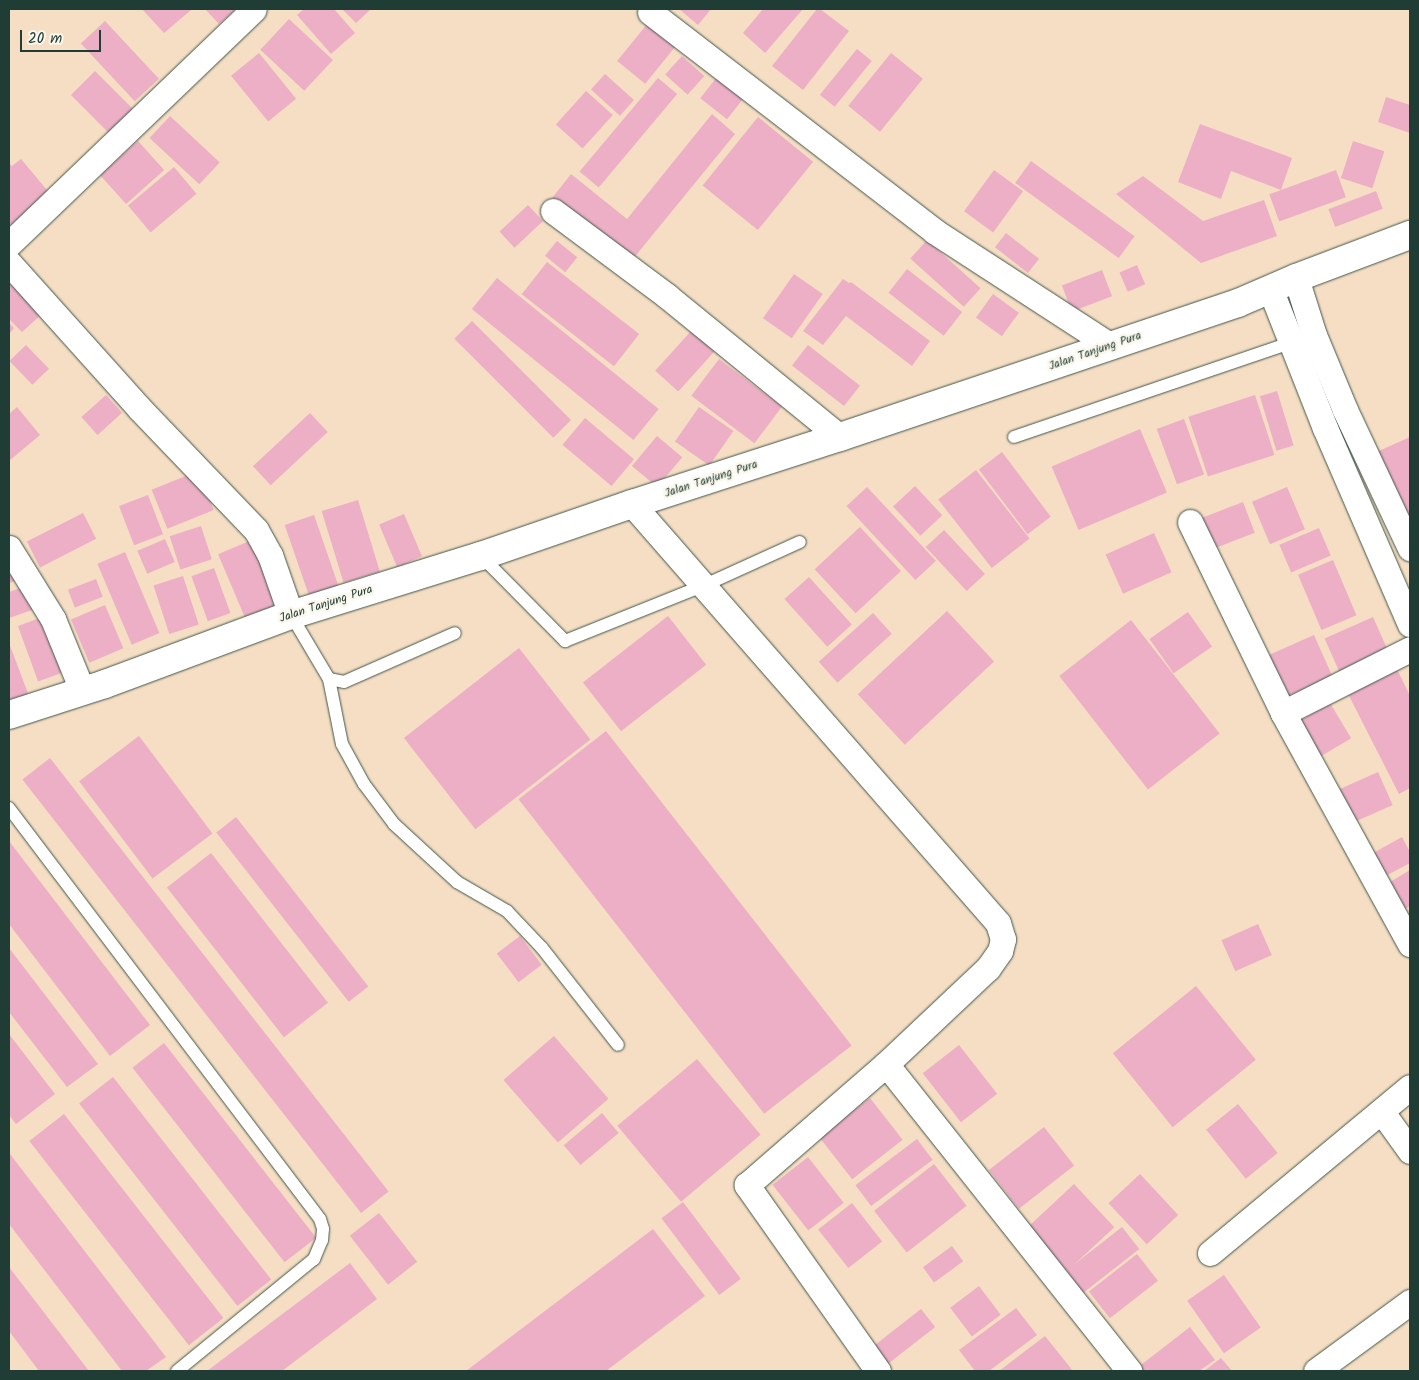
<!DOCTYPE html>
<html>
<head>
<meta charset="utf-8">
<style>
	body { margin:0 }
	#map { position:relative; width:1419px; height:1380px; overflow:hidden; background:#f5dec3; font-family:Kalam,sans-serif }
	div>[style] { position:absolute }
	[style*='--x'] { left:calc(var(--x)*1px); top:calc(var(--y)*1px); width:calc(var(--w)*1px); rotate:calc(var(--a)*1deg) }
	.building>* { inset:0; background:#edafc6; transform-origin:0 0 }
	.roads { filter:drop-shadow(0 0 1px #3f5549) drop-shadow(0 0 1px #3f5549) }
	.lane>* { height:12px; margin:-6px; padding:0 6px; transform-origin:6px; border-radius:6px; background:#fff }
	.street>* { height:25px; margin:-12.5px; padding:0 12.5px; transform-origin:12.5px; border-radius:12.5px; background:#fff }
	.secondary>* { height:28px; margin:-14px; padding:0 14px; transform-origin:14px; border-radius:14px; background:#fff }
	span { translate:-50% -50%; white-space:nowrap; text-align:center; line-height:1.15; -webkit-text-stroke:5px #fbf7ec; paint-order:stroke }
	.street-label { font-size:12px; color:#1f3d34 }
	.frame { position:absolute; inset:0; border:10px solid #1f3d34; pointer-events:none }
	.scale { position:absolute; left:20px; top:30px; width:81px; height:22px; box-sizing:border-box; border:2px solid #1f3d34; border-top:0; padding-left:6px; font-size:15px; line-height:18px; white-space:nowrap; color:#1f3d34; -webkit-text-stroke:4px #fbf7ec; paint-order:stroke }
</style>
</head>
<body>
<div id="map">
	<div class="building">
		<div style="clip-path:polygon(142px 9px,190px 9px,191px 10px,164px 33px)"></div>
		<div style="clip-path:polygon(205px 9px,236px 9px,219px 24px)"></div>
		<div style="clip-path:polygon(304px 9px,334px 9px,355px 33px,331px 54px,297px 15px)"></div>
		<div style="clip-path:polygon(342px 9px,371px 9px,356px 23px)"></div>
		<div style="clip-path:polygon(679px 9px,711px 9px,698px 25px)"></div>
		<div style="clip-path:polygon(763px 9px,803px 9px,765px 53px,743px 33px)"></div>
		<div style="clip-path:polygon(817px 9px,820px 9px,849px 31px,803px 90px,772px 66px)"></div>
		<div style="left:289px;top:19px;width:60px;height:42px;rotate:43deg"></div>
		<div style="left:105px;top:21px;width:79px;height:33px;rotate:47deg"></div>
		<div style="left:648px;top:23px;width:36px;height:49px;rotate:39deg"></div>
		<div style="left:857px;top:49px;width:19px;height:59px;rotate:39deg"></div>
		<div style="left:259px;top:53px;width:59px;height:36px;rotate:51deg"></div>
		<div style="left:891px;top:53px;width:41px;height:68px;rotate:39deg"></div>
		<div style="left:682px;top:56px;width:30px;height:25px;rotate:42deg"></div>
		<div style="left:95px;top:71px;width:54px;height:34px;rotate:45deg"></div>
		<div style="left:720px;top:73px;width:34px;height:32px;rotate:38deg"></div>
		<div style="left:605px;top:74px;width:39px;height:21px;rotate:42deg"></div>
		<div style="left:658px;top:78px;width:25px;height:122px;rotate:40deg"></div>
		<div style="left:586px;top:91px;width:36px;height:45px;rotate:42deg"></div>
		<div style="clip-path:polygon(1386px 97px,1410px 105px,1410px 133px,1378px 122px)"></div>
		<div style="clip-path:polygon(712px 114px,735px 134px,628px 265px,549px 202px,571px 174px,627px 219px)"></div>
		<div style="left:170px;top:116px;width:68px;height:30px;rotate:43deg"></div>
		<div style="left:758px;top:117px;width:71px;height:88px;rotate:39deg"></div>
		<div style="clip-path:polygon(1200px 124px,1292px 158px,1281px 190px,1231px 171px,1221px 199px,1178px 182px)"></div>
		<div style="left:138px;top:141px;width:39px;height:51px;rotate:48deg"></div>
		<div style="left:1353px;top:141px;width:33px;height:39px;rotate:18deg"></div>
		<div style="clip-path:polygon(21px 159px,52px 196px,14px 228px,9px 222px,9px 163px,12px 166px)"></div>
		<div style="left:1031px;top:161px;width:128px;height:27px;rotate:36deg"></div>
		<div style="left:174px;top:167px;width:35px;height:60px;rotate:50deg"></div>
		<div style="left:994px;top:170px;width:36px;height:51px;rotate:36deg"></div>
		<div style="left:1336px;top:170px;width:29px;height:71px;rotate:70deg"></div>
		<div style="clip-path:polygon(1143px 176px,1203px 221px,1264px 200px,1277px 236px,1201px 263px,1116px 194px)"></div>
		<div style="left:1376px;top:191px;width:19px;height:51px;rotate:69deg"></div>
		<div style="left:528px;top:205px;width:22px;height:39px;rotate:47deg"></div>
		<div style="left:1006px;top:233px;width:42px;height:18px;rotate:38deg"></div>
		<div style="left:927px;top:240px;width:72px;height:25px;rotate:42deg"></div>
		<div style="left:557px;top:241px;width:26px;height:19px;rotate:39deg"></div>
		<div style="left:547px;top:262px;width:117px;height:41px;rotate:38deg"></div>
		<div style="left:1137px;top:265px;width:21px;height:19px;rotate:67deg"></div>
		<div style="left:907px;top:269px;width:70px;height:30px;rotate:38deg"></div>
		<div style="left:1102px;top:270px;width:28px;height:43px;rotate:69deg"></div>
		<div style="left:794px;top:274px;width:35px;height:54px;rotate:35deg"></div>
		<div style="left:497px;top:278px;width:208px;height:40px;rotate:39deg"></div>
		<div style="clip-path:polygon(843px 279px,849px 283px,851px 282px,930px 341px,912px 366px,846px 316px,823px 345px,803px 331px)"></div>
		<div style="clip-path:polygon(12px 282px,42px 314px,22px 332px,9px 319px,9px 286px)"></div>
		<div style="left:993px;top:294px;width:32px;height:29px;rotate:36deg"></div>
		<div style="left:472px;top:321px;width:140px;height:25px;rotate:45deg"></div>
		<div style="clip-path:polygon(9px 323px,14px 328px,9px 334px)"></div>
		<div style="left:692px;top:330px;width:31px;height:55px;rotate:42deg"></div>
		<div style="left:26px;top:345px;width:33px;height:23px;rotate:46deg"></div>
		<div style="left:808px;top:345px;width:66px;height:26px;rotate:38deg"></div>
		<div style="left:719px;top:359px;width:79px;height:46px;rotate:37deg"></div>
		<div style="left:1277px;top:391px;width:57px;height:18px;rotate:73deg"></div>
		<div style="left:106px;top:395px;width:24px;height:33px;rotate:48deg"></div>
		<div style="left:1255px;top:395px;width:63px;height:70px;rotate:72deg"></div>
		<div style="clip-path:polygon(17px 407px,40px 435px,9px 461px,9px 414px)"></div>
		<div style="left:699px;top:407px;width:42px;height:42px;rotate:35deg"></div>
		<div style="left:310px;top:413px;width:26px;height:78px;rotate:47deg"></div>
		<div style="left:585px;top:418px;width:64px;height:35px;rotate:40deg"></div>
		<div style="left:1184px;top:419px;width:59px;height:29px;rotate:70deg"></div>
		<div style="left:1140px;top:429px;width:69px;height:96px;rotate:67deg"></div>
		<div style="left:657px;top:436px;width:33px;height:39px;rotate:40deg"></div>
		<div style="clip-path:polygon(1410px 437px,1410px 517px,1391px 527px,1359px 460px)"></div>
		<div style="left:1002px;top:452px;width:81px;height:29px;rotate:53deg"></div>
		<div style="left:976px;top:470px;width:87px;height:48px;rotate:52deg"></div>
		<div style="left:198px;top:471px;width:42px;height:50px;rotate:68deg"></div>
		<div style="left:915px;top:486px;width:40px;height:30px;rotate:47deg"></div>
		<div style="left:867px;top:487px;width:101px;height:28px;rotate:47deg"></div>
		<div style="left:1287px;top:487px;width:46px;height:38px;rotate:67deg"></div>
		<div style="left:148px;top:495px;width:42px;height:31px;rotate:69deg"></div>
		<div style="left:358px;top:500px;width:75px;height:38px;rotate:73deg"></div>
		<div style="left:1243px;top:502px;width:33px;height:45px;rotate:69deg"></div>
		<div style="left:83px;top:513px;width:29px;height:63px;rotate:63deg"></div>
		<div style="left:404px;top:514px;width:46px;height:27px;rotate:67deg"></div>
		<div style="left:314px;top:515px;width:77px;height:31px;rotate:71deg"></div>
		<div style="left:201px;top:526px;width:35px;height:33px;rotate:72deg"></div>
		<div style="left:860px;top:527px;width:60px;height:62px;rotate:47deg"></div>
		<div style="left:1319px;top:528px;width:30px;height:43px;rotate:67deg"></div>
		<div style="left:944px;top:530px;width:60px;height:25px;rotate:47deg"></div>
		<div style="left:1154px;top:533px;width:43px;height:53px;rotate:66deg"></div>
		<div style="left:165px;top:539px;width:25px;height:30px;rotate:67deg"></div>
		<div style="left:254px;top:539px;width:73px;height:39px;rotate:67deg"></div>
		<div style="left:125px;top:552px;width:88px;height:30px;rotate:67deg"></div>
		<div style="left:1333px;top:560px;width:60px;height:38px;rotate:67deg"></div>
		<div style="clip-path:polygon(9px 565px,15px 581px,9px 583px)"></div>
		<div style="left:214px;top:568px;width:48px;height:24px;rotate:70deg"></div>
		<div style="left:183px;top:576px;width:51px;height:31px;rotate:72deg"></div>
		<div style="left:809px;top:577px;width:64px;height:33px;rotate:48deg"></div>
		<div style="left:96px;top:579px;width:19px;height:30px;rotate:69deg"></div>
		<div style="clip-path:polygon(26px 586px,35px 609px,9px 618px,9px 592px)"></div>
		<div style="left:105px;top:605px;width:47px;height:37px;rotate:67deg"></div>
		<div style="left:947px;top:611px;width:69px;height:122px;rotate:47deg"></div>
		<div style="left:1188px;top:612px;width:42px;height:47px;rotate:55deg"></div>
		<div style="left:873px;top:613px;width:28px;height:73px;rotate:48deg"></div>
		<div style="left:48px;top:615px;width:59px;height:32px;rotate:70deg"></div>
		<div style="left:668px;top:616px;width:62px;height:108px;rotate:52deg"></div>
		<div style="left:1373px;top:617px;width:36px;height:53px;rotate:66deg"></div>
		<div style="left:1131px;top:620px;width:144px;height:91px;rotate:52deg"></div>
		<div style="left:1314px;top:635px;width:45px;height:59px;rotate:66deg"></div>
		<div style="clip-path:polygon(9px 643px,29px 696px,9px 704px)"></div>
		<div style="left:519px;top:648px;width:116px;height:146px;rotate:52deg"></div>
		<div style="clip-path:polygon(1394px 663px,1410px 696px,1410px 788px,1399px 794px,1345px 688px)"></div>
		<div style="left:1330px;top:703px;width:41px;height:45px;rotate:59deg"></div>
		<div style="left:606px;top:731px;width:399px;height:111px;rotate:52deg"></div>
		<div style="left:139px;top:736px;width:122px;height:75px;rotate:53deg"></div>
		<div style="left:50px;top:758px;width:550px;height:35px;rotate:52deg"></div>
		<div style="left:1378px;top:772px;width:36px;height:59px;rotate:66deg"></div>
		<div style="left:236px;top:817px;width:215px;height:25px;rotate:52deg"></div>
		<div style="clip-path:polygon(1402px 837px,1410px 852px,1410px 863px,1378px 880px,1366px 857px)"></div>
		<div style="clip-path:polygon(9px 841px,150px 1025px,110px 1056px,9px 924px)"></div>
		<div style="left:211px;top:853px;width:190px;height:56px;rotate:52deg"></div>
		<div style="clip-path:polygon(1410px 870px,1410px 906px,1401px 911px,1385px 885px)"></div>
		<div style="left:1258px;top:924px;width:34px;height:40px;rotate:66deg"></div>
		<div style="left:520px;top:936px;width:36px;height:29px;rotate:53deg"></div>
		<div style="clip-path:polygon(9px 948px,98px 1064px,67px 1087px,9px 1012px)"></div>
		<div style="left:1196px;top:986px;width:95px;height:107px;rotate:51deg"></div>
		<div style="clip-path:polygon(9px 1034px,55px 1094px,16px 1124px,9px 1115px)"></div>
		<div style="left:554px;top:1036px;width:83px;height:67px;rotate:49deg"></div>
		<div style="left:164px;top:1043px;width:247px;height:40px;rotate:52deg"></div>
		<div style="left:959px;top:1045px;width:62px;height:46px;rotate:52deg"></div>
		<div style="left:697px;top:1059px;width:99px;height:104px;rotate:50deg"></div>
		<div style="left:113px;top:1077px;width:257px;height:43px;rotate:52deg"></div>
		<div style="left:870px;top:1098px;width:53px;height:64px;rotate:52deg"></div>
		<div style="left:1238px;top:1104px;width:63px;height:41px;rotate:51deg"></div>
		<div style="left:602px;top:1113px;width:26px;height:50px;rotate:50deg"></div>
		<div style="left:64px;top:1114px;width:259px;height:44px;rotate:52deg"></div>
		<div style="left:1044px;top:1127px;width:49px;height:70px;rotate:52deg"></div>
		<div style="left:917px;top:1139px;width:26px;height:77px;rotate:53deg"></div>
		<div style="clip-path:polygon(10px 1154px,166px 1357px,146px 1371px,122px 1371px,9px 1224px)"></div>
		<div style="left:808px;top:1157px;width:58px;height:45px;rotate:52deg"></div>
		<div style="left:934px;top:1164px;width:53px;height:76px;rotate:52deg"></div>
		<div style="left:1140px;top:1174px;width:56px;height:43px;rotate:47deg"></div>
		<div style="left:1074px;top:1184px;width:59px;height:71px;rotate:47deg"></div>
		<div style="left:683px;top:1202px;width:96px;height:27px;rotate:53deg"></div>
		<div style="left:852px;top:1203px;width:49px;height:43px;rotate:52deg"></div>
		<div style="left:379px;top:1213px;width:62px;height:37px;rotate:52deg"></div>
		<div style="left:1122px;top:1227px;width:28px;height:73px;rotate:52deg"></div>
		<div style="clip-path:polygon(653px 1229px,705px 1296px,606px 1371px,466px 1371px)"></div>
		<div style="left:952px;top:1246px;width:19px;height:36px;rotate:54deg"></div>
		<div style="left:1137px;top:1254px;width:34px;height:61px;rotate:52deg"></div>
		<div style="clip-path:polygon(350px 1263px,377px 1299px,282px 1371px,207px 1371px)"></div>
		<div style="clip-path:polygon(9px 1267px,89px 1371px,39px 1371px,9px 1331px)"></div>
		<div style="left:1224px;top:1275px;width:64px;height:45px;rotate:55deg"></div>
		<div style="left:979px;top:1286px;width:36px;height:36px;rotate:53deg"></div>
		<div style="clip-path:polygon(1016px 1308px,1037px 1335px,989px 1371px,975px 1371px,959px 1350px)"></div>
		<div style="left:921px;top:1309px;width:23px;height:71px;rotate:52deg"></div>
		<div style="clip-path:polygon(1190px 1327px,1215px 1360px,1199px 1371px,1139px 1371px,1137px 1368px)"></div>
		<div style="clip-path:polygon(1045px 1336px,1073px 1371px,999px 1371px)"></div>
		<div style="clip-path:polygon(1221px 1358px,1232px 1371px,1204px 1371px)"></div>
	</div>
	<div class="roads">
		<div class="lane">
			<div style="--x:1014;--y:437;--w:298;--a:-18.8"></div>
			<div style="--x:481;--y:556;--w:120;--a:45.3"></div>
			<div style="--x:565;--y:641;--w:151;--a:-21.8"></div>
			<div style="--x:705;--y:585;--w:104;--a:-24.4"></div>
			<div style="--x:291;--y:615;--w:74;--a:59.3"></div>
			<div style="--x:329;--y:679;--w:15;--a:11"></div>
			<div style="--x:344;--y:682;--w:121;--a:-23.8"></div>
			<div style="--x:329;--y:679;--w:66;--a:78.7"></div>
			<div style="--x:342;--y:744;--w:46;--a:61.2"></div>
			<div style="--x:364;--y:784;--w:50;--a:53.1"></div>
			<div style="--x:394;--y:824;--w:86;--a:42.6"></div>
			<div style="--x:457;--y:882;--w:58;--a:30.1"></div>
			<div style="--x:507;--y:911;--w:51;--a:46.6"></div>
			<div style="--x:542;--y:948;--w:123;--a:51.9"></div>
			<div style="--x:9;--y:808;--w:515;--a:52.89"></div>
			<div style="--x:320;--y:1219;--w:10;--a:73"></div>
			<div style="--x:323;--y:1229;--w:11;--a:95"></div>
			<div style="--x:322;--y:1240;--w:21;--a:113"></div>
			<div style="--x:314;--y:1259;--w:177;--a:140.7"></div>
		</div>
		<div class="street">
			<div style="--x:650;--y:12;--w:359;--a:37.6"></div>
			<div style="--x:934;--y:231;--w:211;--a:33"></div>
			<div style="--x:553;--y:211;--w:142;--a:36.7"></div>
			<div style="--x:667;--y:296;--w:223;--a:39.2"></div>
			<div style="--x:9;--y:244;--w:339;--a:-43.8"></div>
			<div style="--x:9;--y:263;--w:195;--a:48.1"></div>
			<div style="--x:139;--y:408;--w:169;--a:46.2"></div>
			<div style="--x:256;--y:530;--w:29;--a:61"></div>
			<div style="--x:270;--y:555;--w:64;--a:70.7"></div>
			<div style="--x:1296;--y:278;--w:60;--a:72.5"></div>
			<div style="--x:1314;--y:335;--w:81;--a:67.5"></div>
			<div style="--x:1345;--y:410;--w:153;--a:64.8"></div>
			<div style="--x:1271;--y:291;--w:147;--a:68.5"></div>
			<div style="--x:1325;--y:428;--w:214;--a:66.6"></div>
			<div style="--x:632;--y:504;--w:556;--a:48.86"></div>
			<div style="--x:998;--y:923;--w:17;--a:73"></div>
			<div style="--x:1003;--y:939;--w:12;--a:104"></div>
			<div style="--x:1000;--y:951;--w:21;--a:125"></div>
			<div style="--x:988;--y:968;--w:140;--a:136.7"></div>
			<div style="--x:1190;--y:522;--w:212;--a:64"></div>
			<div style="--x:1283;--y:713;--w:264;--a:61.2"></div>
			<div style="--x:9;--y:548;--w:84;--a:58.2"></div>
			<div style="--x:53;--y:619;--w:77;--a:67.8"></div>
			<div style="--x:1283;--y:713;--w:142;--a:-26.7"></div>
			<div style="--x:1382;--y:1112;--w:48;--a:54.3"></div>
			<div style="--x:1210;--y:1253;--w:260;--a:-39.7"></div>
			<div style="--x:878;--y:1371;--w:228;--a:-125.2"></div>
			<div style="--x:747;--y:1185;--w:184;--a:-41"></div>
			<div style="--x:886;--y:1064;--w:392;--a:51.6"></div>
			<div style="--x:1316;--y:1371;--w:117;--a:-36.3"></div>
		</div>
		<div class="secondary">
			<div style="--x:9;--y:715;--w:101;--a:-17.9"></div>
			<div style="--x:105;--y:684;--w:198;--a:-20.4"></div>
			<div style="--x:291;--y:615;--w:199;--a:-17.3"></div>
			<div style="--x:481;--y:556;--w:160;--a:-19"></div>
			<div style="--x:632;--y:504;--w:219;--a:-17.9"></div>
			<div style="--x:840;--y:437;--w:420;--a:-18.6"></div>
			<div style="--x:1238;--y:303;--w:63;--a:-23.3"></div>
			<div style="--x:1296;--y:278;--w:122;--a:-20.7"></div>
		</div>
	</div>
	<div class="street-label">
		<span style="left:1095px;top:351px;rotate:-19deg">Jalan Tanjung Pura</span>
		<span style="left:711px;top:479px;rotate:-18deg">Jalan Tanjung Pura</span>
		<span style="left:326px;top:604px;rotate:-18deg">Jalan Tanjung Pura</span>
	</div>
	<div class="frame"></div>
	<div class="scale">20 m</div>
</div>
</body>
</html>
